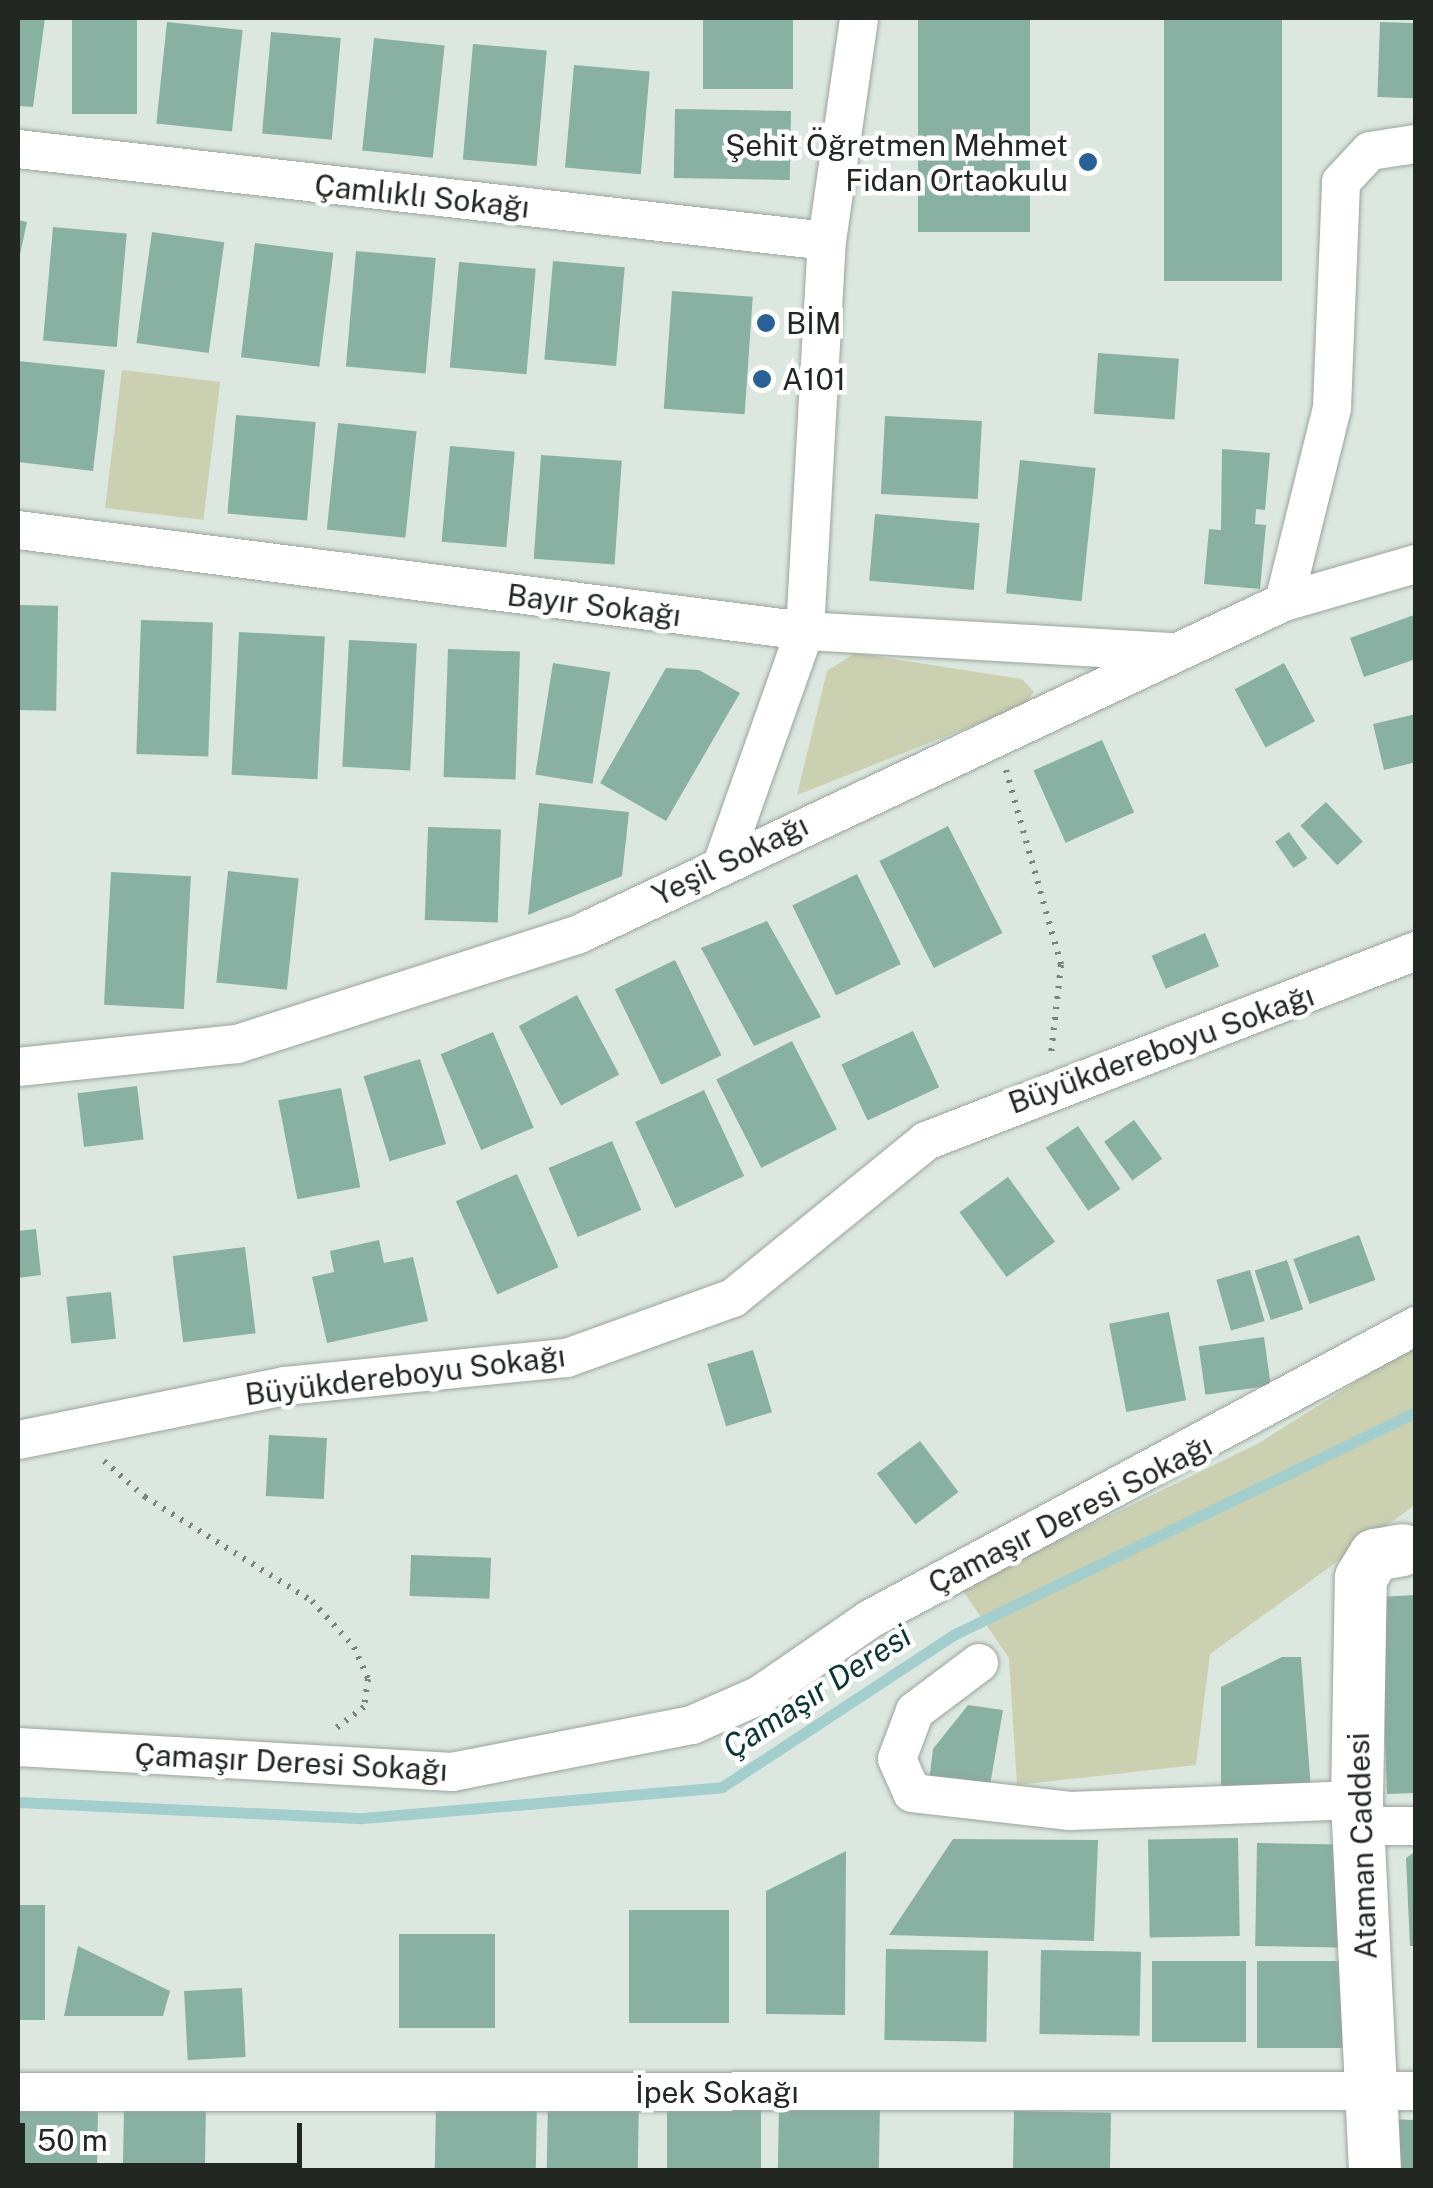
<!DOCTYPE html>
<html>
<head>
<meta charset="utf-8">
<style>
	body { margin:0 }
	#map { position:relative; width:1433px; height:2188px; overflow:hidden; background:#dce8df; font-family:"Public Sans",sans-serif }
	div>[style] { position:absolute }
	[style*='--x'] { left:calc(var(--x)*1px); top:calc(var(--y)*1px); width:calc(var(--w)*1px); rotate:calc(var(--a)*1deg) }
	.green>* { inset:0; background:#cad0b0; transform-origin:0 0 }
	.stream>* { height:11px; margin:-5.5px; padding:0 5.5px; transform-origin:5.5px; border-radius:5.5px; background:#a2cecd }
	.building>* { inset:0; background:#88b0a3; transform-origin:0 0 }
	.path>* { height:6px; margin-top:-3px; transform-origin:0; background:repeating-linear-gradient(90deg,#7a827c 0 2.5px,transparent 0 10.5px) }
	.roads { filter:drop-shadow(0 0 2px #99a49c) drop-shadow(0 0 2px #99a49c) }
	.street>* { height:38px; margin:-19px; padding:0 19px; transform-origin:19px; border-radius:19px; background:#fff }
	.secondary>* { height:52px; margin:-26px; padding:0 26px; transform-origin:26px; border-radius:26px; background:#fff }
	.dots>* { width:28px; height:28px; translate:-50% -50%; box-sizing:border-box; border:5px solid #fff; border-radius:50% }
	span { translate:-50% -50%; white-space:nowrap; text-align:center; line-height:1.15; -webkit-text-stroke:9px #fff; paint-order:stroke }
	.poi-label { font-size:30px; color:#232724 }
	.right { translate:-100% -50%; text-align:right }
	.left { translate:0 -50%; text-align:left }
	.street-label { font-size:30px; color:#232724 }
	.water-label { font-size:32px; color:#0a3635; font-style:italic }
	.frame { position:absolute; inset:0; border:20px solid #232724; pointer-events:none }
	.scale { position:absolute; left:20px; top:2123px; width:282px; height:45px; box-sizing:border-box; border:5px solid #232724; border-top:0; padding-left:12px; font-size:30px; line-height:35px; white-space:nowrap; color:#232724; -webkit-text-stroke:8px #fff; paint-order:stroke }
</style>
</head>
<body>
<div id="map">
	<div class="green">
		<div style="left:122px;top:370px;width:99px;height:139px;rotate:7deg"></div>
		<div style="clip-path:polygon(855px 653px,1022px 679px,1034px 692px,1023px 706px,797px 795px,827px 671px)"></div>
		<div style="clip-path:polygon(1415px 1345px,1415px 1505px,1210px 1654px,1196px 1765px,1017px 1785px,1009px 1658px,961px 1588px,1259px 1443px)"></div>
	</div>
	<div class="stream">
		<div style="--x:18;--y:1802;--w:345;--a:2.7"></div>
		<div style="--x:363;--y:1818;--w:360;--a:-4.9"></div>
		<div style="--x:722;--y:1787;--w:277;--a:-33.3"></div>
		<div style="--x:953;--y:1635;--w:514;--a:-25.72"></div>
	</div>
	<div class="building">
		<div style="clip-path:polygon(18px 18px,45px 18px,33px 107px,18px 106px)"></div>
		<div style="left:72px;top:18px;width:65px;height:96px"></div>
		<div style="left:703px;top:18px;width:90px;height:71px"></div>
		<div style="left:918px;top:18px;width:112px;height:214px"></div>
		<div style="left:1164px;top:18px;width:118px;height:263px"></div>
		<div style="left:167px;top:22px;width:76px;height:102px;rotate:6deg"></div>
		<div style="left:1380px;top:22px;width:36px;height:75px;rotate:2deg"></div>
		<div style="left:271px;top:32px;width:70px;height:102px;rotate:5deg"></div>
		<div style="left:374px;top:38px;width:71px;height:113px;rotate:6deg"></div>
		<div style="left:473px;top:44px;width:74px;height:116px;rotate:5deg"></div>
		<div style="left:574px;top:65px;width:76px;height:103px;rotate:5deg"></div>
		<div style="left:675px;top:109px;width:116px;height:69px;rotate:1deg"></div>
		<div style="clip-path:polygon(18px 220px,27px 222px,19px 259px,18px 259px)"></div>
		<div style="left:53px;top:227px;width:74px;height:114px;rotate:5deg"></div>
		<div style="left:152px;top:232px;width:73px;height:112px;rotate:8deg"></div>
		<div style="left:255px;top:243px;width:79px;height:115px;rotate:7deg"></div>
		<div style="left:356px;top:251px;width:80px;height:116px;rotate:5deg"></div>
		<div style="left:553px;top:261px;width:72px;height:99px;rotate:5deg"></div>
		<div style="left:459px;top:262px;width:77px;height:106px;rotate:5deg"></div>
		<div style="left:672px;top:291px;width:81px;height:118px;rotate:4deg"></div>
		<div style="left:1098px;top:353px;width:81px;height:61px;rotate:4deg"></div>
		<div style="clip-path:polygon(18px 361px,105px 370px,93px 471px,18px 462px)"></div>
		<div style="left:236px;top:415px;width:80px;height:99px;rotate:5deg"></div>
		<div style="left:885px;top:416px;width:97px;height:78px;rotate:3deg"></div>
		<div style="left:338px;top:423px;width:79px;height:107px;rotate:6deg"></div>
		<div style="left:450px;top:446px;width:65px;height:96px;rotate:5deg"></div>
		<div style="clip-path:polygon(1222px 449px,1270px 453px,1265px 510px,1256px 509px,1255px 524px,1266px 525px,1260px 589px,1204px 584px,1209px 529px,1221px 530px)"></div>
		<div style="left:541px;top:455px;width:81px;height:104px;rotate:4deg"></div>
		<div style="left:1020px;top:460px;width:76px;height:134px;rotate:6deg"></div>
		<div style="left:875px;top:514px;width:105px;height:67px;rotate:5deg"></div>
		<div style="left:18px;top:605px;width:40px;height:105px;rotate:1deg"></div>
		<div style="clip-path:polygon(1414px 615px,1416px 659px,1364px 677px,1350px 638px)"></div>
		<div style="left:141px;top:620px;width:72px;height:134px;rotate:2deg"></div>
		<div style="left:239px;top:632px;width:86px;height:143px;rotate:3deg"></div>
		<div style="left:349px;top:640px;width:68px;height:127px;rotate:3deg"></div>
		<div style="left:448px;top:649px;width:72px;height:128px;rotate:2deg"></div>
		<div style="left:553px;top:663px;width:58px;height:113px;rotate:9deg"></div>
		<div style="left:1284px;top:663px;width:66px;height:56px;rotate:62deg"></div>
		<div style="clip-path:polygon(666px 668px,699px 670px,740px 693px,666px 821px,600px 783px)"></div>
		<div style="clip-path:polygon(1416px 714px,1416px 762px,1384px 770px,1373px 724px)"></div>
		<div style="left:1102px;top:740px;width:79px;height:75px;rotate:66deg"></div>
		<div style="left:1326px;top:802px;width:54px;height:35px;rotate:47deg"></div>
		<div style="clip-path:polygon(539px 803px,629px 812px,622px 876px,528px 915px)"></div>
		<div style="left:948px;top:826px;width:120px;height:77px;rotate:63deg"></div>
		<div style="left:428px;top:827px;width:73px;height:93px;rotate:2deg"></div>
		<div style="left:1289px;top:832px;width:32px;height:17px;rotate:55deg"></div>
		<div style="left:228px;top:871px;width:71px;height:112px;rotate:6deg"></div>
		<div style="left:111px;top:872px;width:80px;height:133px;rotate:3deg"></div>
		<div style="left:857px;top:874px;width:100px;height:72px;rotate:64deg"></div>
		<div style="clip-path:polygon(767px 921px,821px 1017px,754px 1046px,701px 948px)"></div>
		<div style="left:1205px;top:933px;width:36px;height:58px;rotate:67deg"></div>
		<div style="left:675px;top:960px;width:106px;height:67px;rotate:64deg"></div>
		<div style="left:577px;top:995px;width:90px;height:66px;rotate:62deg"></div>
		<div style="left:913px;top:1031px;width:62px;height:79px;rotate:65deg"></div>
		<div style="left:493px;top:1032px;width:104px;height:57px;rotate:67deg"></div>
		<div style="left:792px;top:1041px;width:99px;height:85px;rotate:63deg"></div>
		<div style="left:420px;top:1059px;width:89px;height:59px;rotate:73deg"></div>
		<div style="left:137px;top:1086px;width:54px;height:60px;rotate:83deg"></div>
		<div style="left:341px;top:1088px;width:101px;height:64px;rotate:79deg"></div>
		<div style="left:704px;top:1090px;width:95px;height:76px;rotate:65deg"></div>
		<div style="left:1134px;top:1120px;width:48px;height:37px;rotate:54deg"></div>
		<div style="left:1078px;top:1126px;width:76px;height:39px;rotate:56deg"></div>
		<div style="left:612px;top:1141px;width:75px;height:69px;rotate:67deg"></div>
		<div style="left:517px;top:1174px;width:102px;height:67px;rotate:66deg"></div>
		<div style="left:1008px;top:1177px;width:80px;height:60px;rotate:54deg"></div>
		<div style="clip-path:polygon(36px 1229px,41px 1275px,18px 1278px,18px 1231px)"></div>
		<div style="left:1359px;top:1235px;width:48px;height:70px;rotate:70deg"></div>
		<div style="clip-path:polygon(379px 1240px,384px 1263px,413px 1257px,428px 1321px,327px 1343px,312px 1277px,334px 1272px,330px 1251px)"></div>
		<div style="left:245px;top:1247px;width:87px;height:73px;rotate:83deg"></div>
		<div style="left:1287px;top:1260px;width:52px;height:34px;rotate:72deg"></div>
		<div style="left:1250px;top:1270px;width:53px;height:35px;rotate:74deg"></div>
		<div style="left:111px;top:1292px;width:47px;height:45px;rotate:84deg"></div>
		<div style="left:1169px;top:1312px;width:90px;height:61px;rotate:79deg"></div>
		<div style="left:1264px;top:1337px;width:49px;height:66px;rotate:82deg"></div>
		<div style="left:753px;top:1350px;width:65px;height:48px;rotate:73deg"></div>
		<div style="left:269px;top:1435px;width:58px;height:61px;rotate:3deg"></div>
		<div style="left:920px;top:1441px;width:64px;height:54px;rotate:53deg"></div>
		<div style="left:411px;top:1555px;width:80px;height:41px;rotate:2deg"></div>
		<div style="clip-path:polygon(1416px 1595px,1416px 1793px,1387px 1794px,1380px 1597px)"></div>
		<div style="clip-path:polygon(1282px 1657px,1301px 1657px,1311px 1790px,1221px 1792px,1221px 1687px)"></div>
		<div style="clip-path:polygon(968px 1705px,1003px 1710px,989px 1791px,929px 1781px,933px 1749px)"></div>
		<div style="left:1238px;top:1838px;width:98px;height:90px;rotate:89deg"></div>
		<div style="clip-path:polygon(953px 1839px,1098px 1840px,1094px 1941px,889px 1935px)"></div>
		<div style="left:1257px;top:1843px;width:95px;height:103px;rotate:1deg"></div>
		<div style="clip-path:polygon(846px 1851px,845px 2015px,766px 2014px,766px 1891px)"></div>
		<div style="clip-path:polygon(1416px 1851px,1416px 1946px,1410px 1946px,1406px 1858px)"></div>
		<div style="left:18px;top:1905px;width:27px;height:115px"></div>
		<div style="left:629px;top:1910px;width:100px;height:113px"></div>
		<div style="left:399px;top:1934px;width:96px;height:94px"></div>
		<div style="clip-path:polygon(78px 1946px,170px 1991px,163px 2016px,64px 2016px)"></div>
		<div style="left:886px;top:1949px;width:102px;height:91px;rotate:1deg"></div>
		<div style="left:1041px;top:1950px;width:100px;height:84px;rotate:1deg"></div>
		<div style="left:1152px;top:1961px;width:94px;height:81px"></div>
		<div style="left:1354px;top:1961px;width:87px;height:97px;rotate:90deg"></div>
		<div style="left:242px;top:1988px;width:69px;height:58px;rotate:87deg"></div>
		<div style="left:548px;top:2097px;width:91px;height:73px;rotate:1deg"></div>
		<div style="left:436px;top:2100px;width:101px;height:70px;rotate:1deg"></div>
		<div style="left:667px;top:2102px;width:94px;height:68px"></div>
		<div style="left:779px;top:2102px;width:101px;height:68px;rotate:1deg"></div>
		<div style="left:124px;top:2106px;width:82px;height:64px;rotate:1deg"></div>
		<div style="left:18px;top:2110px;width:80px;height:60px;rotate:1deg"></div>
		<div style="left:1014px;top:2111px;width:97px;height:59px;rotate:1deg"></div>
		<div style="left:1387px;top:2119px;width:29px;height:51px;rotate:2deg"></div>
	</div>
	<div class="path">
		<div style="--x:1006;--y:770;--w:203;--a:74.2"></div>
		<div style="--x:1061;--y:965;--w:90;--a:96.4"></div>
		<div style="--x:104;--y:1461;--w:55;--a:41.3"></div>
		<div style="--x:145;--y:1497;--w:197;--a:31.9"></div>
		<div style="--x:312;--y:1601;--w:62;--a:47.6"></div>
		<div style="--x:354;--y:1647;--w:35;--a:66"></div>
		<div style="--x:368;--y:1679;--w:28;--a:98"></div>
		<div style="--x:364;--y:1707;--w:35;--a:143"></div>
	</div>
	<div class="roads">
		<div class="street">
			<div style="--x:18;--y:149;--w:814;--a:6.49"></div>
			<div style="--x:18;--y:530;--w:793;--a:7.31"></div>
			<div style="--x:805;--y:631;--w:364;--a:3.3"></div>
			<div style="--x:1284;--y:602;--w:200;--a:-76.1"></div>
			<div style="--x:1332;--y:408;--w:226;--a:-87.7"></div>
			<div style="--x:1341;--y:182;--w:42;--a:-46.9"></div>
			<div style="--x:1370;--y:151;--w:47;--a:-8.7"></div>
			<div style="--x:723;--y:862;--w:245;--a:-70.5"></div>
			<div style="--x:805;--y:631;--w:391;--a:-86.8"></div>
			<div style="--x:827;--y:241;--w:225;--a:-81.8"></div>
			<div style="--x:18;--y:1067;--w:220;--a:-6"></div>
			<div style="--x:237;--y:1044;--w:357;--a:-17.8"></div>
			<div style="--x:577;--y:935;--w:781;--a:-25.22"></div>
			<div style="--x:1284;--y:602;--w:137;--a:-16.1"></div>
			<div style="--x:18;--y:1440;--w:272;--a:-11.4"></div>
			<div style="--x:285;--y:1386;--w:283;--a:-5.7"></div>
			<div style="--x:567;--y:1358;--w:177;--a:-19.9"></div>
			<div style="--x:733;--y:1298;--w:249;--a:-39.1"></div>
			<div style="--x:926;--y:1141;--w:526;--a:-21.19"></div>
			<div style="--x:979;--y:1663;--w:80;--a:143.1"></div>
			<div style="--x:915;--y:1711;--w:51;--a:110.6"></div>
			<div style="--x:897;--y:1759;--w:37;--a:66"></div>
			<div style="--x:912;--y:1793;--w:159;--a:6.5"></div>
			<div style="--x:1070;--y:1811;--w:287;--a:-2.2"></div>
			<div style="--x:18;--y:1747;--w:435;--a:3.3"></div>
			<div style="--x:452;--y:1772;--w:245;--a:-11.1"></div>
			<div style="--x:692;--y:1725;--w:74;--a:-23.8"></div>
			<div style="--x:760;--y:1695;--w:134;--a:-34.6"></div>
			<div style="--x:870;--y:1619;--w:620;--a:-28.22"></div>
			<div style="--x:1358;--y:1826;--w:58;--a:0"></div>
			<div style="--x:18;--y:2092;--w:1398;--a:-0.04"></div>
		</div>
		<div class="secondary">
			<div style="--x:1375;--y:2170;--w:370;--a:-92.8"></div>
			<div style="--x:1357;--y:1800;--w:222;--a:-89"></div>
			<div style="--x:1361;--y:1578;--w:27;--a:-59"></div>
			<div style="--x:1375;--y:1555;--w:28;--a:-10"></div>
		</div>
	</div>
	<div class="dots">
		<div style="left:1088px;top:162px;background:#286098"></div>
		<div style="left:766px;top:323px;background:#286098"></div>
		<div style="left:762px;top:379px;background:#286098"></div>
	</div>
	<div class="poi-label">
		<span class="right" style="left:1068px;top:162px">Şehit Öğretmen Mehmet<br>Fidan Ortaokulu</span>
		<span class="left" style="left:786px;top:323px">BİM</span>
		<span class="left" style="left:782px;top:379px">A101</span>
	</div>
	<div class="street-label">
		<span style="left:422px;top:196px;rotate:6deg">Çamlıklı Sokağı</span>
		<span style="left:594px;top:605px;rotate:7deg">Bayır Sokağı</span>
		<span style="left:730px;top:860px;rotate:-26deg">Yeşil Sokağı</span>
		<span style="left:1161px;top:1049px;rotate:-20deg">Büyükdereboyu Sokağı</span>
		<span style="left:405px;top:1375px;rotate:-7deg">Büyükdereboyu Sokağı</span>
		<span style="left:1070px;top:1514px;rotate:-27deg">Çamaşır Deresi Sokağı</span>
		<span style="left:291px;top:1762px;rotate:3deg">Çamaşır Deresi Sokağı</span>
		<span style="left:1362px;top:1846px;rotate:-92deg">Ataman Caddesi</span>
		<span style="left:717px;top:2092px">İpek Sokağı</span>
	</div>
	<div class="water-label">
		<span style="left:817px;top:1692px;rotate:-33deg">Çamaşır Deresi</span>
	</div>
	<div class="frame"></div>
	<div class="scale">50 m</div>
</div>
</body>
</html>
